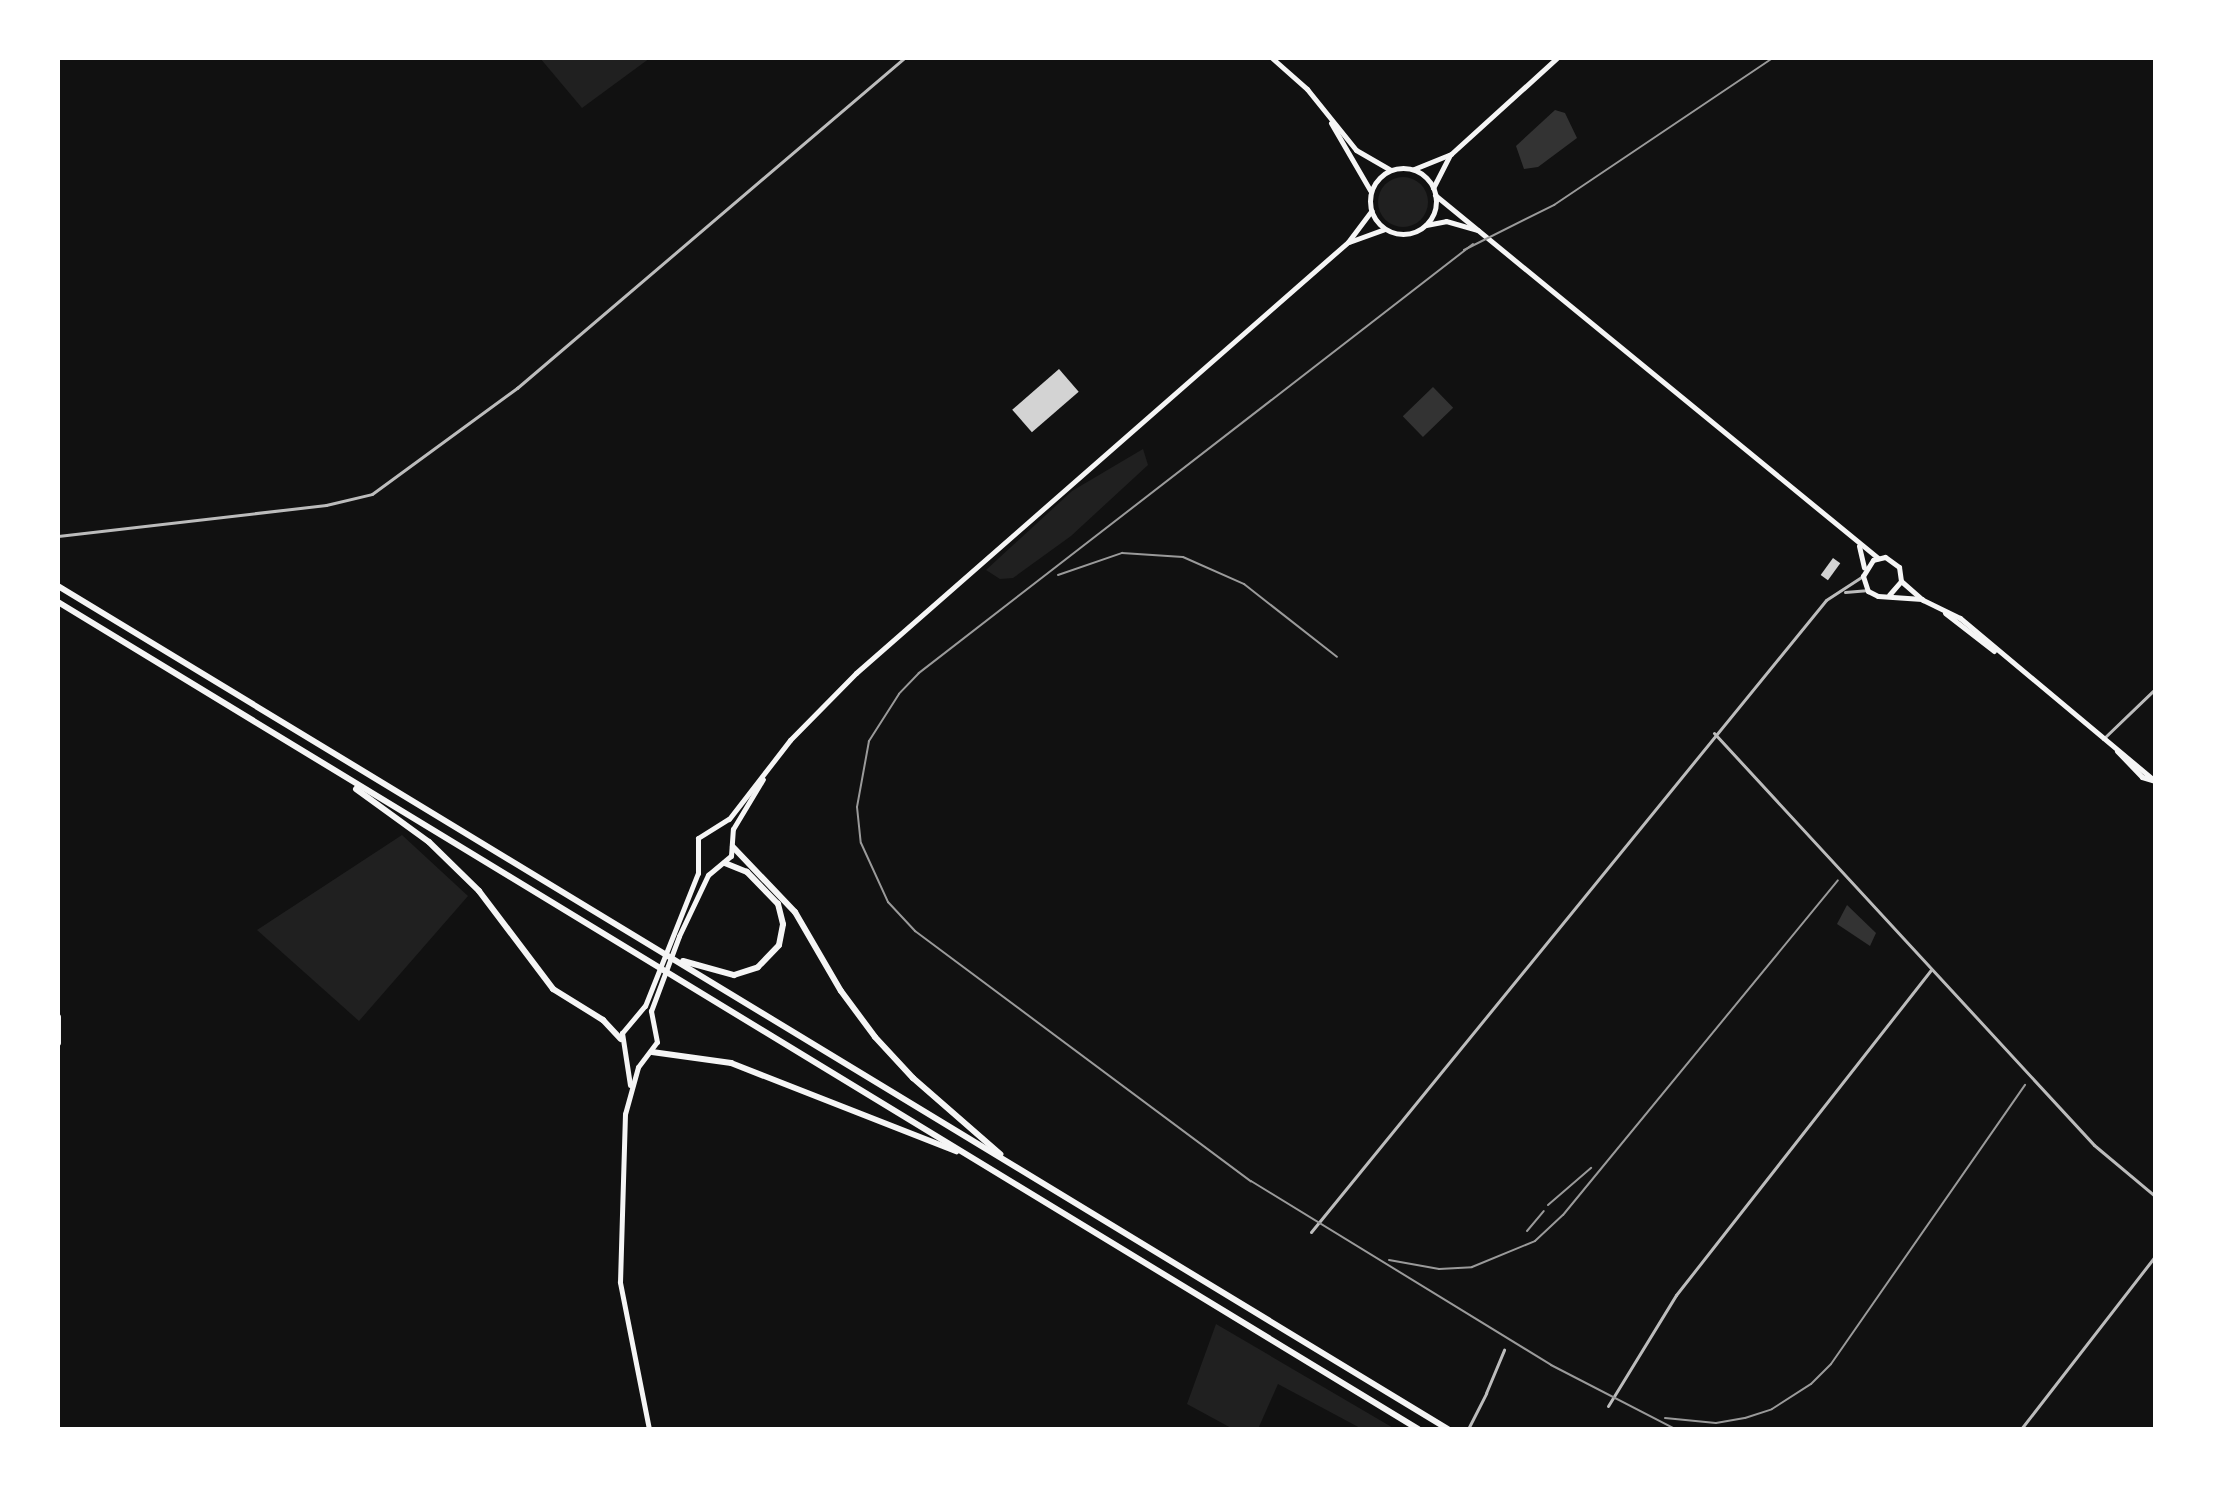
<!DOCTYPE html>
<html>
<head>
<meta charset="utf-8">
<style>
	body { margin:0 }
	#map { position:relative; width:2213px; height:1487px; overflow:hidden; background:#111; font-family:"Public Sans",sans-serif }
	div>[style] { position:absolute }
	[style*='--x'] { left:calc(var(--x)*1px); top:calc(var(--y)*1px); width:calc(var(--w)*1px); rotate:calc(var(--a)*1deg) }
	.green>* { inset:0; background:#202020 }
	.round { border-radius:50% }
	.water>* { inset:0; background:#333; transform-origin:0 0 }
	.building>* { inset:0; background:#d3d3d3; transform-origin:0 0 }
	.pedestrian>* { height:3px; margin:-1.5px; padding:0 1.5px; transform-origin:1.5px; border-radius:1.5px; background:#bcbcbc }
	.minor>* { height:3px; margin:-1.5px; padding:0 1.5px; transform-origin:1.5px; border-radius:1.5px; background:#bcbcbc }
	.secondary>* { height:5px; margin:-2.5px; padding:0 2.5px; transform-origin:2.5px; border-radius:2.5px; background:#f5f5f5 }
	.secondary>.ring { margin:-2.5px; padding:0; box-sizing:content-box; background:none; border:5px solid #f5f5f5; border-radius:50% }
	.trunk>* { height:6px; margin:-3px; padding:0 3px; transform-origin:3px; border-radius:3px; background:#f5f5f5 }
	.motorway>* { height:6px; margin:-3px; padding:0 3px; transform-origin:3px; border-radius:3px; background:#f5f5f5 }
	.rail>* { height:2px; margin:-1px; padding:0 1px; transform-origin:1px; border-radius:1px; background:#9a9a9a }
	span { translate:-50% -50%; white-space:nowrap; text-align:center; line-height:1.15; -webkit-text-stroke:7px #fff; paint-order:stroke }
	.frame { position:absolute; inset:0; border:60px solid #fff; pointer-events:none }
</style>
</head>
<body>
<div id="map">
	<div class="green">
		<div style="clip-path:polygon(540px 58px,650px 58px,582px 108px)"></div>
		<div class="round" style="left:1378px;top:177px;width:50px;height:50px"></div>
		<div style="clip-path:polygon(1143px 449px,1148px 465px,1071px 536px,1013px 578px,1000px 579px,986px 570px,1072px 491px)"></div>
		<div style="clip-path:polygon(402px 835px,468px 896px,359px 1021px,257px 930px)"></div>
		<div style="clip-path:polygon(1216px 1324px,1395px 1429px,1362px 1429px,1278px 1384px,1258px 1429px,1233px 1429px,1187px 1404px)"></div>
	</div>
	<div class="water">
		<div style="clip-path:polygon(1555px 110px,1565px 113px,1577px 138px,1538px 167px,1524px 169px,1516px 146px)"></div>
		<div style="left:1433px;top:387px;width:29px;height:42px;rotate:46deg"></div>
		<div style="clip-path:polygon(1847px 905px,1876px 933px,1870px 946px,1837px 924px)"></div>
	</div>
	<div class="building">
		<div style="left:1059px;top:369px;width:30px;height:62px;rotate:49deg"></div>
		<div style="left:1833px;top:558px;width:9px;height:21px;rotate:36deg"></div>
	</div>
	<div class="pedestrian">
		<div style="--x:1469;--y:1427;--w:38;--a:-63"></div>
	</div>
	<div class="minor">
		<div style="--x:58;--y:536;--w:270;--a:-6.6"></div>
		<div style="--x:326;--y:505;--w:47;--a:-13.4"></div>
		<div style="--x:372;--y:494;--w:180;--a:-36.2"></div>
		<div style="--x:517;--y:388;--w:509;--a:-40.45"></div>
		<div style="--x:1845;--y:592;--w:21;--a:-5"></div>
		<div style="--x:1714;--y:733;--w:560;--a:47.31"></div>
		<div style="--x:2094;--y:1145;--w:80;--a:39.9"></div>
		<div style="--x:2103;--y:739;--w:72;--a:-43.9"></div>
		<div style="--x:1311;--y:1232;--w:815;--a:-50.82"></div>
		<div style="--x:1826;--y:600;--w:44;--a:-33"></div>
		<div style="--x:1486;--y:1393;--w:47;--a:-67.3"></div>
		<div style="--x:1608;--y:1406;--w:130;--a:-58.5"></div>
		<div style="--x:1676;--y:1295;--w:413;--a:-51.9"></div>
		<div style="--x:2021;--y:1429;--w:219;--a:-52.2"></div>
	</div>
	<div class="secondary">
		<div style="--x:1272;--y:58;--w:47;--a:41.5"></div>
		<div style="--x:1307;--y:89;--w:78;--a:51.2"></div>
		<div style="--x:1356;--y:150;--w:39;--a:30"></div>
		<div style="--x:1331;--y:123;--w:78;--a:59.8"></div>
		<div class="ring" style="left:1370px;top:168px;width:61px;height:61px"></div>
		<div style="--x:1414;--y:169;--w:40;--a:-22"></div>
		<div style="--x:1451;--y:154;--w:143;--a:-42.2"></div>
		<div style="--x:1433;--y:188;--w:37;--a:-63"></div>
		<div style="--x:1435;--y:195;--w:573;--a:39.33"></div>
		<div style="--x:1426;--y:225;--w:20;--a:-11"></div>
		<div style="--x:1446;--y:221;--w:33;--a:16"></div>
		<div style="--x:1349;--y:242;--w:37;--a:-20"></div>
		<div style="--x:1859;--y:546;--w:22;--a:77"></div>
		<div style="--x:1901;--y:581;--w:29;--a:41"></div>
		<div style="--x:1923;--y:600;--w:41;--a:25.9"></div>
		<div style="--x:1960;--y:618;--w:254;--a:39.9"></div>
		<div style="--x:1889;--y:595;--w:18;--a:-49"></div>
		<div style="--x:1901;--y:581;--w:14;--a:-98"></div>
		<div style="--x:1899;--y:567;--w:17;--a:-144"></div>
		<div style="--x:1885;--y:557;--w:12;--a:166"></div>
		<div style="--x:1873;--y:560;--w:19;--a:122"></div>
		<div style="--x:1863;--y:576;--w:16;--a:72"></div>
		<div style="--x:1868;--y:591;--w:11;--a:27"></div>
		<div style="--x:1878;--y:596;--w:44;--a:3.9"></div>
		<div style="--x:1945;--y:613;--w:62;--a:37.8"></div>
		<div style="--x:2117;--y:751;--w:36;--a:46"></div>
		<div style="--x:2142;--y:777;--w:14;--a:17"></div>
		<div style="--x:630;--y:1085;--w:53;--a:-98.7"></div>
		<div style="--x:622;--y:1033;--w:35;--a:-50"></div>
		<div style="--x:645;--y:1006;--w:143;--a:-68.3"></div>
		<div style="--x:698;--y:873;--w:35;--a:-90"></div>
		<div style="--x:698;--y:838;--w:36;--a:-32"></div>
		<div style="--x:729;--y:819;--w:100;--a:-52.3"></div>
		<div style="--x:790;--y:740;--w:94;--a:-45.4"></div>
		<div style="--x:856;--y:673;--w:654;--a:-41.22"></div>
		<div style="--x:1348;--y:242;--w:39;--a:-53"></div>
		<div style="--x:649;--y:1429;--w:150;--a:-101.2"></div>
		<div style="--x:620;--y:1282;--w:168;--a:-88.3"></div>
		<div style="--x:625;--y:1114;--w:49;--a:-74.5"></div>
		<div style="--x:638;--y:1067;--w:31;--a:-53"></div>
		<div style="--x:657;--y:1042;--w:32;--a:-101"></div>
		<div style="--x:651;--y:1011;--w:80;--a:-69.5"></div>
		<div style="--x:679;--y:936;--w:68;--a:-64.6"></div>
		<div style="--x:708;--y:875;--w:30;--a:-40"></div>
		<div style="--x:731;--y:856;--w:27;--a:-86"></div>
		<div style="--x:733;--y:829;--w:58;--a:-59"></div>
	</div>
	<div class="trunk">
		<div style="--x:58;--y:586;--w:1626;--a:31.24"></div>
		<div style="--x:58;--y:602;--w:1592;--a:31.3"></div>
		<div style="--x:356;--y:789;--w:90;--a:36"></div>
		<div style="--x:429;--y:842;--w:70;--a:44.4"></div>
		<div style="--x:479;--y:891;--w:123;--a:52.9"></div>
		<div style="--x:553;--y:989;--w:59;--a:31.8"></div>
		<div style="--x:603;--y:1020;--w:26;--a:47"></div>
		<div style="--x:733;--y:847;--w:90;--a:46.4"></div>
		<div style="--x:795;--y:912;--w:91;--a:59.8"></div>
		<div style="--x:841;--y:991;--w:57;--a:53.5"></div>
		<div style="--x:875;--y:1037;--w:56;--a:47.2"></div>
		<div style="--x:913;--y:1078;--w:116;--a:41.1"></div>
		<div style="--x:683;--y:961;--w:53;--a:15.4"></div>
		<div style="--x:734;--y:975;--w:25;--a:-18"></div>
		<div style="--x:758;--y:967;--w:30;--a:-46"></div>
		<div style="--x:779;--y:945;--w:21;--a:-79"></div>
		<div style="--x:783;--y:924;--w:21;--a:-104"></div>
		<div style="--x:778;--y:904;--w:45;--a:-134.1"></div>
		<div style="--x:747;--y:872;--w:24;--a:-158"></div>
		<div style="--x:652;--y:1052;--w:80;--a:7.9"></div>
		<div style="--x:731;--y:1063;--w:242;--a:21.4"></div>
	</div>
	<div class="motorway">
		<div style="--x:58;--y:1017;--w:26;--a:90"></div>
	</div>
	<div class="rail">
		<div style="--x:1473;--y:244;--w:701;--a:142.25"></div>
		<div style="--x:919;--y:673;--w:29;--a:134"></div>
		<div style="--x:899;--y:694;--w:56;--a:122.6"></div>
		<div style="--x:869;--y:741;--w:67;--a:100.3"></div>
		<div style="--x:857;--y:807;--w:36;--a:84"></div>
		<div style="--x:861;--y:843;--w:65;--a:65.4"></div>
		<div style="--x:888;--y:902;--w:40;--a:47"></div>
		<div style="--x:915;--y:931;--w:419;--a:36.7"></div>
		<div style="--x:1251;--y:1181;--w:352;--a:31.5"></div>
		<div style="--x:1551;--y:1365;--w:140;--a:27.3"></div>
		<div style="--x:1464;--y:250;--w:101;--a:-26.6"></div>
		<div style="--x:1554;--y:205;--w:264;--a:-33.9"></div>
		<div style="--x:1058;--y:575;--w:68;--a:-19"></div>
		<div style="--x:1122;--y:553;--w:61;--a:3.8"></div>
		<div style="--x:1183;--y:557;--w:67;--a:23.9"></div>
		<div style="--x:1244;--y:584;--w:118;--a:38.1"></div>
		<div style="--x:1548;--y:1205;--w:57;--a:-40.7"></div>
		<div style="--x:1527;--y:1231;--w:26;--a:-50"></div>
		<div style="--x:1389;--y:1260;--w:51;--a:10.2"></div>
		<div style="--x:1439;--y:1269;--w:33;--a:-3"></div>
		<div style="--x:1472;--y:1267;--w:68;--a:-22.4"></div>
		<div style="--x:1535;--y:1241;--w:38;--a:-43"></div>
		<div style="--x:1563;--y:1215;--w:433;--a:-50.6"></div>
		<div style="--x:1665;--y:1418;--w:51;--a:5.6"></div>
		<div style="--x:1716;--y:1423;--w:29;--a:-10"></div>
		<div style="--x:1745;--y:1418;--w:28;--a:-18"></div>
		<div style="--x:1772;--y:1409;--w:46;--a:-32.7"></div>
		<div style="--x:1811;--y:1384;--w:28;--a:-45"></div>
		<div style="--x:1831;--y:1364;--w:340;--a:-55.2"></div>
	</div>
	<div class="frame"></div>
</div>
</body>
</html>
